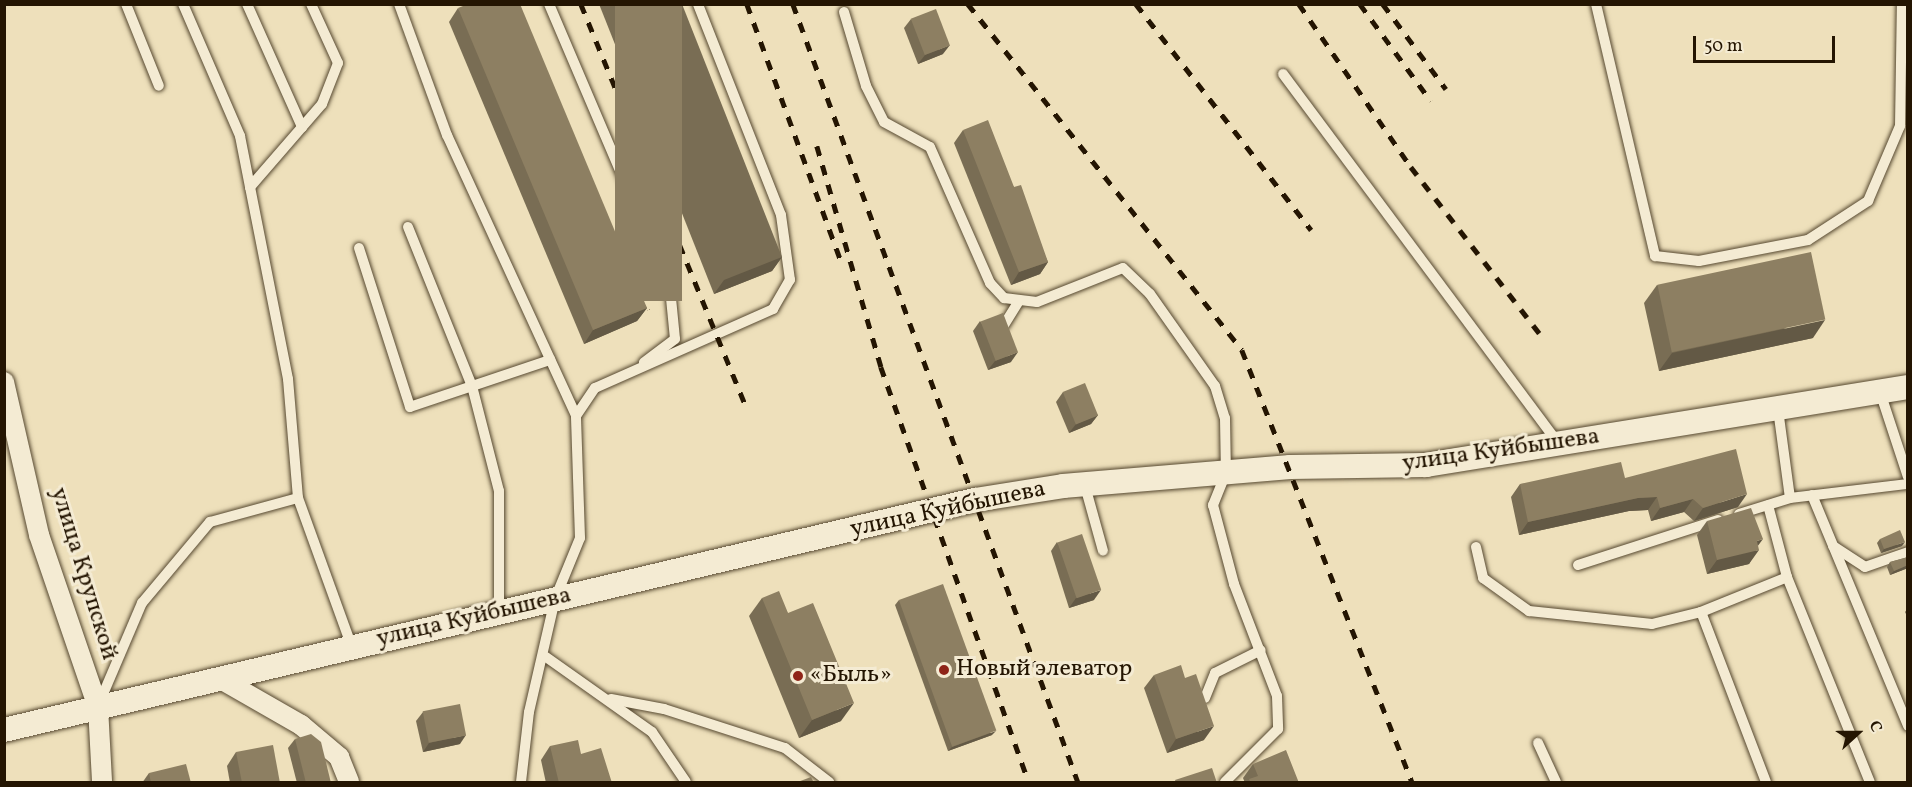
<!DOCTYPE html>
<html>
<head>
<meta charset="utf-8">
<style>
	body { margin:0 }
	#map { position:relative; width:1912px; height:787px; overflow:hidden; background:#eee0bb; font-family:Vollkorn,serif }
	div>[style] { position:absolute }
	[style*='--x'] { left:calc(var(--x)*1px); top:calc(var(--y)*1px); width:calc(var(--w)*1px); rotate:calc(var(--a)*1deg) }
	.roads { filter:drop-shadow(0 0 2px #564830) drop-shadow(0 0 2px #564830) }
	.service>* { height:10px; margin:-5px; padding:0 5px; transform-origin:5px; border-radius:5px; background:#f4ebd3 }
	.minor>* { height:20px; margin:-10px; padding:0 10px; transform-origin:10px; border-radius:10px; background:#f4ebd3 }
	.tertiary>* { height:24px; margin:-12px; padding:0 12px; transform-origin:12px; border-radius:12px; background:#f4ebd3 }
	.rail>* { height:4.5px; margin-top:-2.25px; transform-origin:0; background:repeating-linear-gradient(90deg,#241502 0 10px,transparent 0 20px) }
	.wall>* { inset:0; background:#796d54 }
	.shaded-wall>* { inset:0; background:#635945 }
	.building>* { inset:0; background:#8d7f62; transform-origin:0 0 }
	.dots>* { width:16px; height:16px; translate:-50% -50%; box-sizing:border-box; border:3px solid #f4ebd3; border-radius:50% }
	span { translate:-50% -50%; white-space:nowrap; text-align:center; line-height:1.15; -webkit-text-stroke:6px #f4ebd3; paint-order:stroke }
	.street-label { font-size:24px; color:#241502 }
	.poi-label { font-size:24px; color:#241502 }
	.left { translate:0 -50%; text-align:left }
	.frame { position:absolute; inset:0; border:6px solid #241502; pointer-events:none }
	.north { position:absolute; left:1828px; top:703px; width:60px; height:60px; -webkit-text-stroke:4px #f4ebd3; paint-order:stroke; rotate:69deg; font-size:16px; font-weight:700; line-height:24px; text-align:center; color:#241502 }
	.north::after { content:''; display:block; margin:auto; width:21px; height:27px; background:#241502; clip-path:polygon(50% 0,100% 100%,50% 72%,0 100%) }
	.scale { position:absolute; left:1693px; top:36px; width:142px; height:27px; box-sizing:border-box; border:3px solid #241502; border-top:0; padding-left:8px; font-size:18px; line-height:21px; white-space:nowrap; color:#241502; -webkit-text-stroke:4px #f4ebd3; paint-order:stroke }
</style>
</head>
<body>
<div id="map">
	<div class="roads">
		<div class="service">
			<div style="--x:126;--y:4;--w:88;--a:68.1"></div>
			<div style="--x:183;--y:4;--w:144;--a:66.6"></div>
			<div style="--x:240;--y:136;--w:52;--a:78.9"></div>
			<div style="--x:247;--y:4;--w:135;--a:65.9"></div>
			<div style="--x:311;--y:4;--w:65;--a:65.4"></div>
			<div style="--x:338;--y:63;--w:44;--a:111.3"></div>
			<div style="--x:322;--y:104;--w:110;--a:130.9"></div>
			<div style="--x:250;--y:187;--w:196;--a:78.8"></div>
			<div style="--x:288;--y:379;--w:119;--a:85.2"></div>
			<div style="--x:298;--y:498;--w:158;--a:70.1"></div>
			<div style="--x:399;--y:4;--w:140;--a:69.9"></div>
			<div style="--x:447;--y:135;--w:309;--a:65.3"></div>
			<div style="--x:549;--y:4;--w:309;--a:66.9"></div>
			<div style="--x:670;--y:288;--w:51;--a:84.4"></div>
			<div style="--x:675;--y:339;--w:39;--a:143"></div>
			<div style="--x:1596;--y:4;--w:259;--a:76.8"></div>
			<div style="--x:1655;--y:256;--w:44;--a:6.5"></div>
			<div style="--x:1699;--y:261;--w:111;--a:-10.9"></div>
			<div style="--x:1808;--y:240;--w:72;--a:-33"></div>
			<div style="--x:1868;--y:201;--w:82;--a:-66.9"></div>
			<div style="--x:1900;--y:126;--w:122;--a:-89.1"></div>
			<div style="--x:844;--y:12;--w:77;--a:73.4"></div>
			<div style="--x:866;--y:86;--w:40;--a:63.4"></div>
			<div style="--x:884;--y:122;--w:52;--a:28.5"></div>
			<div style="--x:930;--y:147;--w:149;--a:66.2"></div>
			<div style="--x:990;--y:283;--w:21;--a:47"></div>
			<div style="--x:1004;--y:298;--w:33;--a:7"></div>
			<div style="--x:1037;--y:302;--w:92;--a:-21.6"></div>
			<div style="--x:1123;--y:268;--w:37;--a:44"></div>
			<div style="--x:1150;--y:294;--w:113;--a:54.8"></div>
			<div style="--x:1215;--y:386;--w:34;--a:73"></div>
			<div style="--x:1225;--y:418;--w:55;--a:89"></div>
			<div style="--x:1226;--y:473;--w:35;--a:112"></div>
			<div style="--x:1213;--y:505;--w:82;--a:75.1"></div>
			<div style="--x:1234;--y:584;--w:120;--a:69"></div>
			<div style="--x:1277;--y:696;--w:33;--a:88"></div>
			<div style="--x:1278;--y:729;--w:75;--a:135"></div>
			<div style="--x:1283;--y:74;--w:459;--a:53.3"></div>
			<div style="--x:408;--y:227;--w:171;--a:68.1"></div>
			<div style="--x:472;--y:386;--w:108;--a:75.6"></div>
			<div style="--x:499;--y:491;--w:122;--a:90"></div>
			<div style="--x:359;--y:248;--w:167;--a:72.2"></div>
			<div style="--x:410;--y:407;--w:148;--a:-18.6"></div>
			<div style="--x:1004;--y:325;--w:26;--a:-58"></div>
			<div style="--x:1880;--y:392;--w:89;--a:71.8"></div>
			<div style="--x:1085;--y:486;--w:67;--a:74.5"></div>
			<div style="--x:1812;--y:495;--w:250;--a:67.4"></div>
			<div style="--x:1790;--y:498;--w:119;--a:-6.8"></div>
			<div style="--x:1739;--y:514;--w:53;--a:-17.4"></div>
			<div style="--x:1790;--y:498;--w:90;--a:-97.7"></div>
			<div style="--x:1833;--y:546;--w:38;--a:33"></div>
			<div style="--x:1865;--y:567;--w:46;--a:-19.2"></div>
			<div style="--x:1476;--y:547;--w:32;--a:77"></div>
			<div style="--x:1483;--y:578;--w:57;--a:35.7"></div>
			<div style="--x:1529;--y:611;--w:124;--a:6"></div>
			<div style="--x:1652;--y:624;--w:50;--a:-13.8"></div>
			<div style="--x:1578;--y:565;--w:147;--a:-17.8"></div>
			<div style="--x:1787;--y:577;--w:221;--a:68"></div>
			<div style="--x:546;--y:657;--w:130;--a:35.3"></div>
			<div style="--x:652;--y:732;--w:60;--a:55.8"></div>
			<div style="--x:1205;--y:698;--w:27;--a:-68"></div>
			<div style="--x:1215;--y:673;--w:51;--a:-26.6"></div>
			<div style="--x:611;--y:699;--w:54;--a:10.7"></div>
			<div style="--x:664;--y:709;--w:127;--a:17.9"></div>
			<div style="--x:785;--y:748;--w:56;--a:37.7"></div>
			<div style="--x:98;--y:706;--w:112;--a:-66.9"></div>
			<div style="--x:142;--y:603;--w:106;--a:-50"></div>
			<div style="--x:210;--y:522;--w:91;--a:-15.3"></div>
			<div style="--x:1538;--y:743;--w:43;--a:65.2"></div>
			<div style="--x:521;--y:782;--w:70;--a:-83.5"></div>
			<div style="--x:529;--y:712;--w:116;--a:-77"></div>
			<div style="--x:555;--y:599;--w:66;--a:-67.7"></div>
			<div style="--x:580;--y:538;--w:122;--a:-91.9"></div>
			<div style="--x:576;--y:416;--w:34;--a:-56"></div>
			<div style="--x:595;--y:388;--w:195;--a:-23.9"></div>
			<div style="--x:773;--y:309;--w:34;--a:-60"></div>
			<div style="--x:790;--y:280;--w:66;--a:-97.9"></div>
			<div style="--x:781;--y:215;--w:227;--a:-111.5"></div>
			<div style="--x:1766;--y:782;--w:182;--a:-110.9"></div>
			<div style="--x:1701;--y:612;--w:93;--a:-22.1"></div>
			<div style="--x:1787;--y:577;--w:74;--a:-104.8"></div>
		</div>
		<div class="minor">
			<div style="--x:4;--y:382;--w:157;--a:77.1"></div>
			<div style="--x:39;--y:535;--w:182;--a:71.1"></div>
			<div style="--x:98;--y:707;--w:75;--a:86.9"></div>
			<div style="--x:219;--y:678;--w:95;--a:29.8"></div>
			<div style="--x:301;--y:725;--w:50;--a:40.1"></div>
			<div style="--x:339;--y:757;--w:27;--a:68"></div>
		</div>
		<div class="tertiary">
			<div style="--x:4;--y:730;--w:998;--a:-13.33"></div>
			<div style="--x:975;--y:500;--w:89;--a:-9"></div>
			<div style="--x:1063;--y:486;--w:228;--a:-4.8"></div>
			<div style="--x:1290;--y:467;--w:136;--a:-0.8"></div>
			<div style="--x:1426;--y:465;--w:488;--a:-9.2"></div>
		</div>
	</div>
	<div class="rail">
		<div style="--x:581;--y:4;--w:437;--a:67.7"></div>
		<div style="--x:747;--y:4;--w:276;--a:69.9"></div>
		<div style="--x:793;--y:4;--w:829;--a:69.88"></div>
		<div style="--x:968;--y:4;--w:441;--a:51.6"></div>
		<div style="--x:1242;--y:350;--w:464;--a:68.5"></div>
		<div style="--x:1136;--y:4;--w:286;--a:52.2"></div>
		<div style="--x:1299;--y:4;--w:198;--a:55.5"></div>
		<div style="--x:1411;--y:167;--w:217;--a:52.3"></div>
		<div style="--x:1360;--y:4;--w:120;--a:53.8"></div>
		<div style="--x:1383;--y:4;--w:106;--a:53.5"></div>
		<div style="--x:817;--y:146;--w:230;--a:73.8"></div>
		<div style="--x:881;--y:367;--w:441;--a:70.4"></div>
		<div style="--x:617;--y:236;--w:80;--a:67.3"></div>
	</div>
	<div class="wall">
		<div style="clip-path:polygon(599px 4px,682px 4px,782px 257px,772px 271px,714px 294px)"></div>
		<div style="clip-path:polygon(458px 8px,647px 308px,637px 321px,584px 344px,449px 22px)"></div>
		<div style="clip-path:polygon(911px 19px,943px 54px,918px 64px,904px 28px)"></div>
		<div style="clip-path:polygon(963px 130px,1014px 187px,1048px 262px,1040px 274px,1011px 285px,954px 143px)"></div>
		<div style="clip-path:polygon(1657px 285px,1813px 338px,1659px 371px,1644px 303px)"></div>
		<div style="clip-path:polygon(980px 321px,1011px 362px,988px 370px,973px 331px)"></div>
		<div style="clip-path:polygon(1063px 392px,1098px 415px,1091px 424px,1069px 433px,1056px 402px)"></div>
		<div style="clip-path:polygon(1625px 478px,1738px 507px,1694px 521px,1684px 512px,1651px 521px,1648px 510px,1629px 511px,1519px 535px,1511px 497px,1520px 484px)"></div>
		<div style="clip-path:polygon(1707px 521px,1758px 546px,1749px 564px,1707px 574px,1697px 535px)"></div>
		<div style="clip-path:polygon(1880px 539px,1902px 546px,1881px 553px,1877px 543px)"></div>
		<div style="clip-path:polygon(1057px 542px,1094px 600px,1069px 608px,1051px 551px)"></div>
		<div style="clip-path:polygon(1908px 557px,1908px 568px,1890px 575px,1887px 567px,1890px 562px)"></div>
		<div style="clip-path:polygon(762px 598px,788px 613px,841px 721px,799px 738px,749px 616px)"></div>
		<div style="clip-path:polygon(899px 600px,992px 735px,948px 751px,895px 605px)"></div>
		<div style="clip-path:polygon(1908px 608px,1908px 618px,1905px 612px)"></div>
		<div style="clip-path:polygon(1154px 675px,1204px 740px,1167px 753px,1144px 688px)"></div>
		<div style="clip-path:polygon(423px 712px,460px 744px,423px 752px,416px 721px)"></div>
		<div style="clip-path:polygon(295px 739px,331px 783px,297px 783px,288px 748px)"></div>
		<div style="clip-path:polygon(550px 746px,581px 754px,612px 783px,546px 783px,541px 760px)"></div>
		<div style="clip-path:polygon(236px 752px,280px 783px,230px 783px,227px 766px)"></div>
		<div style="clip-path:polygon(1253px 764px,1299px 783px,1245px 783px,1243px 778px)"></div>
		<div style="clip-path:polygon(149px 773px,191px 783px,142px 783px)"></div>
	</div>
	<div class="shaded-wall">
		<div style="clip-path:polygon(950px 45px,943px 54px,918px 64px,925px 55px)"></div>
		<div style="clip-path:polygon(782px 257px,772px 271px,714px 294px,724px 280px)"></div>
		<div style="clip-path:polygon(1048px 262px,1040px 274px,1011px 285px,1019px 272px)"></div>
		<div style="clip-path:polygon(647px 308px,637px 321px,584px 344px,593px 330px)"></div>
		<div style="clip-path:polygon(1825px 320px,1813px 338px,1659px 371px,1672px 353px)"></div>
		<div style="clip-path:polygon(1018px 352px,1011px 362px,988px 370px,995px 361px)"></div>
		<div style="clip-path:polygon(1098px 415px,1091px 424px,1069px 433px,1076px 424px)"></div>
		<div style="clip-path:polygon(1747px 494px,1738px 507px,1694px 521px,1703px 508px)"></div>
		<div style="clip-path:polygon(1657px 497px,1648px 510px,1629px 511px,1519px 535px,1528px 522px,1638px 498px)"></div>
		<div style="clip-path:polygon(1693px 499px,1684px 512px,1651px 521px,1660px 508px)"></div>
		<div style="clip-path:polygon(1763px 539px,1754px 551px,1759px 550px,1749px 564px,1707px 574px,1717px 560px,1757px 541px)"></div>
		<div style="clip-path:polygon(1905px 542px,1902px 546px,1881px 553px,1884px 549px)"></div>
		<div style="clip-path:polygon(1908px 565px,1908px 568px,1890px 575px,1894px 571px)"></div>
		<div style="clip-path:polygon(1101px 590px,1094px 600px,1069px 608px,1076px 598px)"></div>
		<div style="clip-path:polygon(854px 703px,841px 721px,799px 738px,812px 720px)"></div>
		<div style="clip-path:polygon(1214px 726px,1204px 740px,1167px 753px,1176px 739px)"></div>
		<div style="clip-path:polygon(996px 731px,992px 735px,948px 751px,952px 747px)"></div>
		<div style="clip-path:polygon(466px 735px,460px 744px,423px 752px,429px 743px)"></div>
	</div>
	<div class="building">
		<div style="clip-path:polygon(468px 4px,520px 4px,647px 308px,593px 330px,458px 8px)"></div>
		<div style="left:615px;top:4px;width:67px;height:297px"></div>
		<div style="left:936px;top:9px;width:39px;height:27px;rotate:69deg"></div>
		<div style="clip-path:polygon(988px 120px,1014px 187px,1021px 185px,1048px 262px,1019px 272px,963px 130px)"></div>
		<div style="left:1811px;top:252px;width:69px;height:157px;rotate:78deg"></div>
		<div style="left:1003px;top:313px;width:42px;height:24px;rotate:69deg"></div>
		<div style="left:1085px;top:383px;width:35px;height:24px;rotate:68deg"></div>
		<div style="clip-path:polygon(1736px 449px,1747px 494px,1703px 508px,1693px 499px,1660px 508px,1657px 497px,1638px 498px,1528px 522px,1520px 484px,1621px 462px,1625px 478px)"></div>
		<div style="clip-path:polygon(1751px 508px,1763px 539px,1757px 541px,1759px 550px,1717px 560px,1707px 521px)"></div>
		<div style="clip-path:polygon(1900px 530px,1905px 542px,1884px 549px,1880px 539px)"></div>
		<div style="left:1082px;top:534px;width:59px;height:26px;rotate:71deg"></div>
		<div style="clip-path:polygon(1908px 557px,1908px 565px,1894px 571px,1890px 562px)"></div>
		<div style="left:943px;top:584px;width:156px;height:47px;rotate:70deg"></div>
		<div style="clip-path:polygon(779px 591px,788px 613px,813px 603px,854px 703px,812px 720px,762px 598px)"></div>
		<div style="clip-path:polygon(1181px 665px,1185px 678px,1196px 674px,1214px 726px,1176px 739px,1154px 675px)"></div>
		<div style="left:460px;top:704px;width:32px;height:38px;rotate:79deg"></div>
		<div style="clip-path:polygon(311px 734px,321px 742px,331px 783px,306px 783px,295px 739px)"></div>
		<div style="clip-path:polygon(578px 740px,581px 754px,601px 748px,612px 783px,559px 783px,550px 746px)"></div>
		<div style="clip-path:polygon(273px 745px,280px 783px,242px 783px,236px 752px)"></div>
		<div style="clip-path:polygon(1286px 750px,1299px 783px,1251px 783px,1249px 779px,1258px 776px,1253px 764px)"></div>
		<div style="clip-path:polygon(186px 764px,191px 783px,151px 783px,149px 773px)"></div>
		<div style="clip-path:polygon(1212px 768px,1217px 783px,1176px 783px,1175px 780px)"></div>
		<div style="clip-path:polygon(811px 777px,814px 783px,795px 783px)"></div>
	</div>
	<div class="dots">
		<div style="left:944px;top:670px;background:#8f2418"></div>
		<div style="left:798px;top:676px;background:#8f2418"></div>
	</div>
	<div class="street-label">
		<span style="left:1501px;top:451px;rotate:-8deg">улица Куйбышева</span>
		<span style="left:948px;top:510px;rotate:-12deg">улица Куйбышева</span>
		<span style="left:83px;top:574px;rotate:73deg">улица Крупской</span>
		<span style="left:474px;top:618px;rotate:-13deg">улица Куйбышева</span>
	</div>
	<div class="poi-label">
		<span class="left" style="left:956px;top:670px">Новый элеватор</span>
		<span class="left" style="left:810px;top:676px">«Быль»</span>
	</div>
	<div class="frame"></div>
	<div class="north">С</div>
	<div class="scale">50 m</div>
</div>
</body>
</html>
